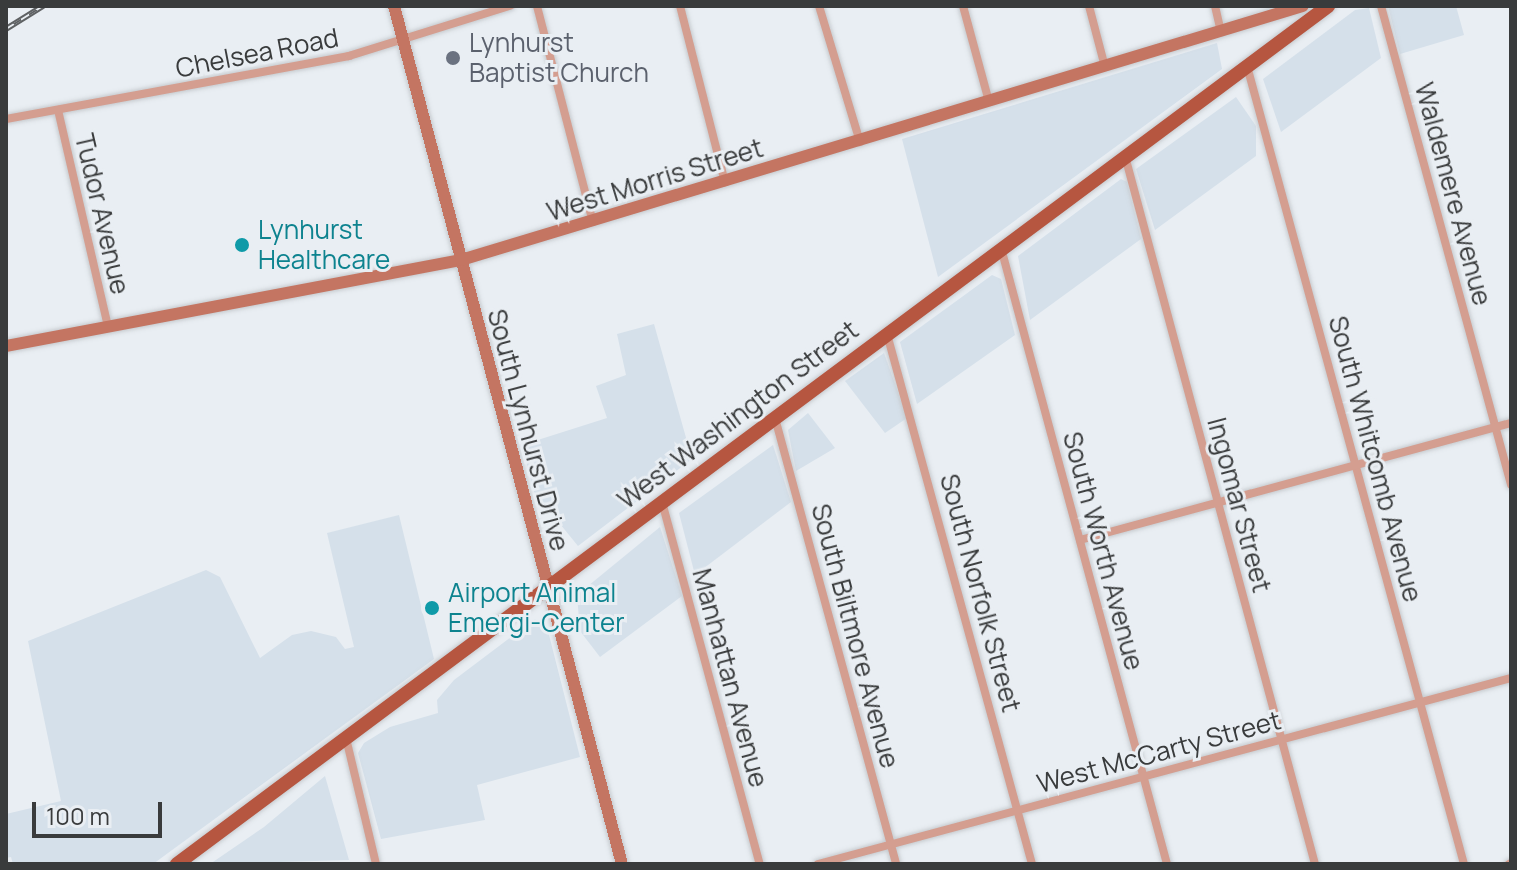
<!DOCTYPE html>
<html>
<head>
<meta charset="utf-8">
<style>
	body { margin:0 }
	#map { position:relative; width:1517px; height:870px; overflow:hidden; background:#e9eef3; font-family:Manrope,sans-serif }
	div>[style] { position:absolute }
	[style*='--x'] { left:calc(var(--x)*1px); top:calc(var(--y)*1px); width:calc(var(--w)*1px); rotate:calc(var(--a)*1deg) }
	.built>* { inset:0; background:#d5e0ea }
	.roads { filter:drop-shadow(0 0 2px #c6cace) drop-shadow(0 0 2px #c6cace) }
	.street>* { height:8px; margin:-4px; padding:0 4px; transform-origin:4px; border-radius:4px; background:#d49e90 }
	.secondary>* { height:12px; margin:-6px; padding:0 6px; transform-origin:6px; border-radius:6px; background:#c47562 }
	.primary>* { height:14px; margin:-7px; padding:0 7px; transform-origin:7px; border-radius:7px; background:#b65640 }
	.rail>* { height:6px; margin-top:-3px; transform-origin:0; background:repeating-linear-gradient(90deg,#e9eef3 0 9px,#5e6163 0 18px); box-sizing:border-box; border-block:2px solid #5e6163 }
	.dots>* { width:22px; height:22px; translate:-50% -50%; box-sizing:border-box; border:4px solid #e9eef3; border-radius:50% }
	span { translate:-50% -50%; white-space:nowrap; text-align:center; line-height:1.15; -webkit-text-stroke:6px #e9eef3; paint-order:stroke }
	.worship-label { font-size:26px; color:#5b616d }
	.left { translate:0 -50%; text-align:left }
	.street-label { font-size:26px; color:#393b3c }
	.culture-label { font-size:26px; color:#0d838f }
	.frame { position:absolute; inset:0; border:8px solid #393b3c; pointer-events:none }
	.scale { position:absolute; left:32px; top:802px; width:130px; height:36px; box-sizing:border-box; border:4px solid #393b3c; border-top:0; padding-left:10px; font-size:24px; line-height:28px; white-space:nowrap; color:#393b3c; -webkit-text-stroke:6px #e9eef3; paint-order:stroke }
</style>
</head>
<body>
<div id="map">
	<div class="built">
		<div style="clip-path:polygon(1388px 6px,1456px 6px,1464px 35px,1400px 54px)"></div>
		<div style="clip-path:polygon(1369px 8px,1381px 58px,1281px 132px,1263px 79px,1355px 10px)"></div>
		<div style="clip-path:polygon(1217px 43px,1222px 69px,938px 277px,902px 139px)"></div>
		<div style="clip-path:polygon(1236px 97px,1256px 126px,1256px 156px,1155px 230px,1136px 169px)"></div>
		<div style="clip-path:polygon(1121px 179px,1127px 182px,1141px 239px,1030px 320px,1018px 256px)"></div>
		<div style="clip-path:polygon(992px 275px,1001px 279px,1015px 335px,917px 404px,900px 342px)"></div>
		<div style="clip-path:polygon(654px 324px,692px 459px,578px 546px,534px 492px,522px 445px,607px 418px,596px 386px,626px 375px,617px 334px)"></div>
		<div style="clip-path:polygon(884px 353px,907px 418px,885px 433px,845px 381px)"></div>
		<div style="clip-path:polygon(808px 413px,835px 448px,796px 471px,788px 430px)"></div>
		<div style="clip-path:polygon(773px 445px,791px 502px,695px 575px,679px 513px)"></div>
		<div style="clip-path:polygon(399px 515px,434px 659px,153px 864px,13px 864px,11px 857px,6px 858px,6px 814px,61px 801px,28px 641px,206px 570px,220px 577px,260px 658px,292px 635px,311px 631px,336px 637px,345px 649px,354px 647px,327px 533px)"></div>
		<div style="clip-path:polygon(660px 527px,682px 596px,600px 657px,580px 631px,577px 595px)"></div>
		<div style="clip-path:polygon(535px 619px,548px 631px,580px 757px,477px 785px,485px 820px,381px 839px,358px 753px,364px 743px,390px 727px,438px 713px,437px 700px,454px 680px)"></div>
		<div style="clip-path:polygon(325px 776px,349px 860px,210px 864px,264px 827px)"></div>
	</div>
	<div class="roads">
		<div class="street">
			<div style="--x:537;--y:6;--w:223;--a:75.5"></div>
			<div style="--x:680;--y:6;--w:182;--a:75.7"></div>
			<div style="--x:819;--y:6;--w:142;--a:73.2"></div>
			<div style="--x:963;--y:6;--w:99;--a:74.8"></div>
			<div style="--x:1089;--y:6;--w:63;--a:75.3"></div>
			<div style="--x:1215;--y:6;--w:26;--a:77"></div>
			<div style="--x:1381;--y:6;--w:496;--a:74.8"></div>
			<div style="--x:1247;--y:66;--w:827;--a:74.79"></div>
			<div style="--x:58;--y:110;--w:223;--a:77"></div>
			<div style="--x:6;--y:119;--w:349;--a:-10.4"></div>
			<div style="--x:349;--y:56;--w:169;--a:-17.3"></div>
			<div style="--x:1125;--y:156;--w:733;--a:74.98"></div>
			<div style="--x:1001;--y:248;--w:638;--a:74.92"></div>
			<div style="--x:887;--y:334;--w:549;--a:74.7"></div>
			<div style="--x:775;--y:418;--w:462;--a:74.8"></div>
			<div style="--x:662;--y:502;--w:375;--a:74.9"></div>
			<div style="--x:1080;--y:540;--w:447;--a:-15.2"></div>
			<div style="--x:346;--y:738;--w:130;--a:76.6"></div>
			<div style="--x:818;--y:864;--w:718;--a:-15.02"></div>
			<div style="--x:1509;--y:864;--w:2;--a:-27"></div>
		</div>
		<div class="secondary">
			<div style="--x:394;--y:6;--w:888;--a:75.12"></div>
			<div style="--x:6;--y:346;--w:463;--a:-10.7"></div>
			<div style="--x:461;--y:260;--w:879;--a:-16.79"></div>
		</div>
		<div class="primary">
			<div style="--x:177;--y:864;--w:1436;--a:-36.7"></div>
		</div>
	</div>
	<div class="rail">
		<div style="--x:6;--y:29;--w:44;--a:-31.9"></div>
	</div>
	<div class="dots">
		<div style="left:453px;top:58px;background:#6b7280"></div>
		<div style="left:242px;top:245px;background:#0f9aa8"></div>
		<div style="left:432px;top:608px;background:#0f9aa8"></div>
	</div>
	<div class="worship-label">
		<span class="left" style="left:469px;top:58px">Lynhurst<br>Baptist Church</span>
	</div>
	<div class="street-label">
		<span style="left:257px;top:53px;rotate:-11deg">Chelsea Road</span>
		<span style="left:655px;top:180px;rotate:-17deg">West Morris Street</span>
		<span style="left:1453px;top:194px;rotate:75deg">Waldemere Avenue</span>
		<span style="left:102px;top:214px;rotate:77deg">Tudor Avenue</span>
		<span style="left:738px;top:415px;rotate:-37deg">West Washington Street</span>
		<span style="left:528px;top:430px;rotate:75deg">South Lynhurst Drive</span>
		<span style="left:1375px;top:459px;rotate:75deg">South Whitcomb Avenue</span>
		<span style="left:1239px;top:505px;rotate:75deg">Ingomar Street</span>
		<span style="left:1103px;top:551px;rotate:75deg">South Worth Avenue</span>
		<span style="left:980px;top:593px;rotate:75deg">South Norfolk Street</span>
		<span style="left:855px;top:636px;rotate:75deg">South Biltmore Avenue</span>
		<span style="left:730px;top:678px;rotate:75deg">Manhattan Avenue</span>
		<span style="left:1159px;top:752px;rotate:-15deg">West McCarty Street</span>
	</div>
	<div class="culture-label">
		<span class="left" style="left:258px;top:245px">Lynhurst<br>Healthcare</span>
		<span class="left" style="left:448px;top:608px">Airport Animal<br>Emergi-Center</span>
	</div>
	<div class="frame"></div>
	<div class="scale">100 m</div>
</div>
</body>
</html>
